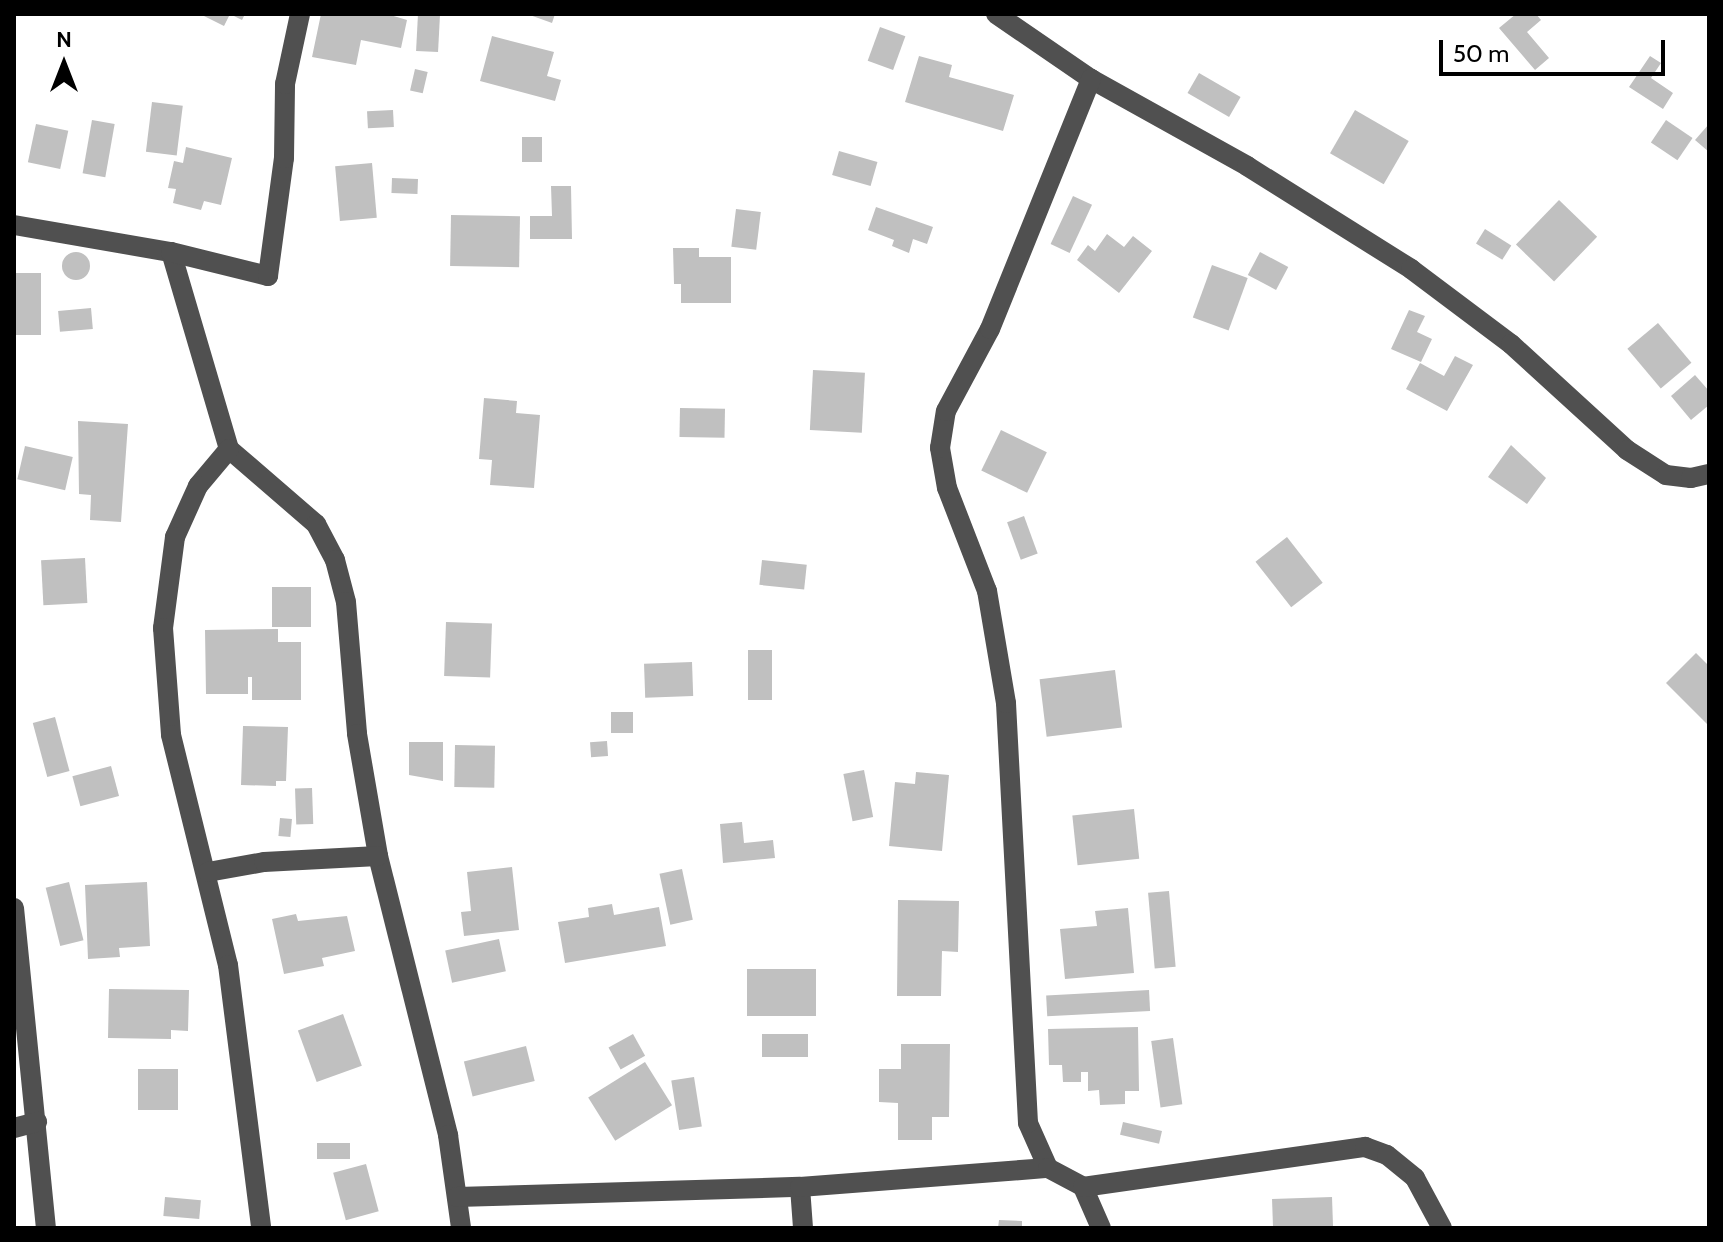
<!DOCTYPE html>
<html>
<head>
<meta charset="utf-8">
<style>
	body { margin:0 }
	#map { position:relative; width:1723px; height:1242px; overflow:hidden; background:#fff; font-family:Cabin,sans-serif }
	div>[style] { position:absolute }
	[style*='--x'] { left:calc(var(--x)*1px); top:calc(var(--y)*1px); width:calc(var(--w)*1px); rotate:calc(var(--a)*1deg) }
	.building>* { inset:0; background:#c0c0c0; transform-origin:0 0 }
	.round { border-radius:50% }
	.minor>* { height:20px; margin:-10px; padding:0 10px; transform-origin:10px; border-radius:10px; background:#505050 }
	span { translate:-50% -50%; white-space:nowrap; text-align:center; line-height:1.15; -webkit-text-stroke:7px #fff; paint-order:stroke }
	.frame { position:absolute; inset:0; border:16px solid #000; pointer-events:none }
	.north { position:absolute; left:24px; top:24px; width:80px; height:80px; -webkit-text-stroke:6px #fff; paint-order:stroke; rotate:0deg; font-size:22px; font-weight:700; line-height:32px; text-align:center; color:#000 }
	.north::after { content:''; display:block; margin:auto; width:28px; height:36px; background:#000; clip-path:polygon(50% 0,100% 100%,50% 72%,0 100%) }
	.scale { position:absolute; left:1439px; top:40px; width:226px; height:36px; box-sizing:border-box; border:4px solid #000; border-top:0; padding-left:10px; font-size:24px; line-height:28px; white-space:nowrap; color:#000; -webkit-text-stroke:6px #fff; paint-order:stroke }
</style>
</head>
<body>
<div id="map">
	<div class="building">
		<div style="clip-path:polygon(200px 14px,245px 14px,242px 20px,230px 14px,224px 26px)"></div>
		<div style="clip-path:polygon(321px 14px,387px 14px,407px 20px,401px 48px,361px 40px,356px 65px,312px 57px)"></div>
		<div style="left:418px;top:14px;width:22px;height:37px;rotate:3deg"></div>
		<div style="clip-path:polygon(527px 14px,555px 14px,552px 23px)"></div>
		<div style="clip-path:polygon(1516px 14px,1536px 14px,1541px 20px,1527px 32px,1549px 58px,1535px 70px,1499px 28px)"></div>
		<div style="left:880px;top:27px;width:27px;height:36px;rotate:20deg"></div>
		<div style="clip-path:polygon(492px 36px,554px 52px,547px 76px,561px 80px,555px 101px,480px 81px)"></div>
		<div style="clip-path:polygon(919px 56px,952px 65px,949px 77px,1014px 95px,1003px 131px,905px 102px)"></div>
		<div style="clip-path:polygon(1650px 56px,1661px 63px,1651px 78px,1673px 93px,1663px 109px,1629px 87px)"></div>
		<div style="left:415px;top:69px;width:13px;height:22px;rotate:13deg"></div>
		<div style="left:1199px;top:73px;width:48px;height:23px;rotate:30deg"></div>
		<div style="left:152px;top:102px;width:31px;height:50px;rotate:7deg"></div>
		<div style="left:393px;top:110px;width:17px;height:26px;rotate:87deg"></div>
		<div style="left:1355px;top:110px;width:62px;height:50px;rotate:30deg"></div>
		<div style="left:92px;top:120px;width:23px;height:54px;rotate:10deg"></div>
		<div style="left:1666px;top:120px;width:32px;height:27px;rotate:34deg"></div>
		<div style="left:36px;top:124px;width:33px;height:39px;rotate:12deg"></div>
		<div style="clip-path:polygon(1709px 124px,1709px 152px,1695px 140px)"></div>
		<div style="left:522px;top:137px;width:20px;height:25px"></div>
		<div style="clip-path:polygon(186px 147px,232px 158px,221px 205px,204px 201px,201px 210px,173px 203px,176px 189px,168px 188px,174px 161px,183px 163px)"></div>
		<div style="left:839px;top:151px;width:40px;height:25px;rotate:16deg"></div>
		<div style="left:372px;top:163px;width:55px;height:37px;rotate:85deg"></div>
		<div style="left:392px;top:178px;width:26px;height:15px;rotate:2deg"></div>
		<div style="clip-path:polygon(551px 186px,571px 186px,572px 239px,530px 239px,530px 216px,552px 216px)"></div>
		<div style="left:1073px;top:196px;width:21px;height:53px;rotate:25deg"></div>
		<div style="left:1559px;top:200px;width:53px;height:62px;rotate:44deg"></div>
		<div style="clip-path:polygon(876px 207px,933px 227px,927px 244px,913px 239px,909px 253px,892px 246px,894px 240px,868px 230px)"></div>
		<div style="left:736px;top:209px;width:25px;height:38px;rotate:7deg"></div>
		<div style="left:451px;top:215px;width:69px;height:51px;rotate:1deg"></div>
		<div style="left:1485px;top:229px;width:31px;height:17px;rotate:32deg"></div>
		<div style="clip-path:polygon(1107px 234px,1124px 247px,1133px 236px,1152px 251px,1119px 293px,1077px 260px,1088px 245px,1095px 251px)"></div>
		<div style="clip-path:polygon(673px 248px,699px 248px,699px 257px,731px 257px,731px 303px,681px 303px,681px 284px,674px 284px)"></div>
		<div class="round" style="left:62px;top:252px;width:28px;height:28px"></div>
		<div style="left:1260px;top:252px;width:32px;height:26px;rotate:28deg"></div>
		<div style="left:1212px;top:265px;width:38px;height:56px;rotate:20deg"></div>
		<div style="left:14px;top:273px;width:27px;height:62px"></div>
		<div style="left:91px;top:308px;width:21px;height:33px;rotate:85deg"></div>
		<div style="clip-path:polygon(1409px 310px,1425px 316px,1417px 332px,1432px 339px,1421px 362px,1391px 349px)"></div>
		<div style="left:1658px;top:323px;width:52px;height:40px;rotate:50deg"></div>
		<div style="clip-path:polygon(1455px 356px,1473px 365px,1447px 411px,1406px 389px,1420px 363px,1444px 376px)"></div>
		<div style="left:813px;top:370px;width:52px;height:60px;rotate:3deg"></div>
		<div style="clip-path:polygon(1695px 375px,1709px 391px,1709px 405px,1691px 420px,1671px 396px)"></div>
		<div style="clip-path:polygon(484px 398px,517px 401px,516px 413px,540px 415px,534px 488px,490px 485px,492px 460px,479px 459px)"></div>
		<div style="left:680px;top:408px;width:45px;height:29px;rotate:1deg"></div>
		<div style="clip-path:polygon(78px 421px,128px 424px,121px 522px,90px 520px,91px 495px,79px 494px)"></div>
		<div style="left:1001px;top:430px;width:51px;height:45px;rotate:26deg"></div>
		<div style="clip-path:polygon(1511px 445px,1546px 478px,1527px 504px,1488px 477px)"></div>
		<div style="left:25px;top:446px;width:49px;height:34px;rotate:13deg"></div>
		<div style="left:1024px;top:516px;width:40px;height:18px;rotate:70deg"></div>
		<div style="left:1287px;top:537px;width:58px;height:40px;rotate:52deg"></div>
		<div style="left:85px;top:558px;width:45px;height:44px;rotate:87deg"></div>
		<div style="left:762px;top:560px;width:45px;height:25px;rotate:6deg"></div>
		<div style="left:272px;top:587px;width:39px;height:40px"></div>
		<div style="left:446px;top:622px;width:46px;height:54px;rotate:2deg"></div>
		<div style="clip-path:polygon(278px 629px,278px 642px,301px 642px,301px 700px,252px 700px,252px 677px,248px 677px,248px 694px,206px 694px,205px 630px)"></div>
		<div style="left:748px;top:650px;width:24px;height:50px"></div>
		<div style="clip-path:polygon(1696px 653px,1709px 666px,1709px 726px,1666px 683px)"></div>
		<div style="left:692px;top:662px;width:34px;height:48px;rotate:88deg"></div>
		<div style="left:1115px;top:670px;width:58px;height:76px;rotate:83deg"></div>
		<div style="left:611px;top:712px;width:22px;height:21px"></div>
		<div style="left:55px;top:717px;width:56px;height:23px;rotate:75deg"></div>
		<div style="clip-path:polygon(243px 726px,288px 727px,286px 781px,276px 781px,276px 786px,241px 785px)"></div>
		<div style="left:607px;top:741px;width:15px;height:17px;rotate:86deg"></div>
		<div style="clip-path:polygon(409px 742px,443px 742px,443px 781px,409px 775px)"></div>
		<div style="left:455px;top:745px;width:40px;height:42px;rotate:1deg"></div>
		<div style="left:111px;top:766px;width:31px;height:40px;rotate:75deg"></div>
		<div style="left:864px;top:770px;width:48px;height:21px;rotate:79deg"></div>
		<div style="clip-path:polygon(916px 772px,949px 775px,942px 851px,889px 846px,895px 782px,915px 784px)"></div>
		<div style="left:312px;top:788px;width:36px;height:17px;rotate:88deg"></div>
		<div style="left:1134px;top:809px;width:50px;height:62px;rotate:84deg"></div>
		<div style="left:280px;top:818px;width:12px;height:18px;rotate:5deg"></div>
		<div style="clip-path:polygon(742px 822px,744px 843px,773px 840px,775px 858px,723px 863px,720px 824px)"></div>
		<div style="clip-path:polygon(512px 867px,519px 930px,464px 936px,461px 912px,471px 911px,467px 872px)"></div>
		<div style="left:682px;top:869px;width:52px;height:23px;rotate:78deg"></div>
		<div style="left:69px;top:882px;width:60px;height:24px;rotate:76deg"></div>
		<div style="clip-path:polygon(147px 882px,150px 946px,119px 948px,120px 957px,88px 959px,85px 885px)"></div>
		<div style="left:1169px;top:891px;width:76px;height:21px;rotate:85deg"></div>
		<div style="clip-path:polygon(898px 900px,959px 901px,958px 952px,942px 951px,941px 996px,897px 996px)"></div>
		<div style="clip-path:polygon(612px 904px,614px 915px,659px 907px,666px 946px,565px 963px,558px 922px,589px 917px,588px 908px)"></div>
		<div style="clip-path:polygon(1128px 908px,1134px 973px,1065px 979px,1060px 929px,1097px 926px,1095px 911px)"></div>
		<div style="clip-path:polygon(296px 914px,298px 921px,347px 916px,355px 951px,322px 958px,324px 966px,284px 974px,272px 919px)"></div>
		<div style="left:499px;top:939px;width:33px;height:55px;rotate:78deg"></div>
		<div style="left:747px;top:969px;width:69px;height:47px"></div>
		<div style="clip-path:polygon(109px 989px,189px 990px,188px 1031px,171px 1030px,171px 1039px,108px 1038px)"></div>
		<div style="left:1149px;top:990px;width:21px;height:103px;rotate:87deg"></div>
		<div style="left:343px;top:1014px;width:55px;height:48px;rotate:70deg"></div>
		<div style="clip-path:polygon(1138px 1027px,1139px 1091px,1125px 1091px,1125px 1104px,1100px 1105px,1099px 1090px,1088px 1091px,1088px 1072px,1081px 1072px,1081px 1082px,1063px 1082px,1062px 1065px,1049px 1065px,1048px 1029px)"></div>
		<div style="left:633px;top:1034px;width:25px;height:28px;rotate:61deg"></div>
		<div style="left:762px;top:1034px;width:46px;height:23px"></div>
		<div style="left:1173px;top:1038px;width:67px;height:22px;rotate:82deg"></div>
		<div style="clip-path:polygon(901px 1044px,950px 1044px,949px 1117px,932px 1117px,932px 1140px,898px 1140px,898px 1103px,879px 1102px,879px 1069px,901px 1069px)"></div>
		<div style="left:526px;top:1046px;width:36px;height:64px;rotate:76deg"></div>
		<div style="left:645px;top:1062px;width:51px;height:67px;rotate:58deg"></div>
		<div style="left:138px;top:1069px;width:40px;height:41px"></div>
		<div style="left:694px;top:1077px;width:50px;height:23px;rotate:81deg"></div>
		<div style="left:1123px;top:1122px;width:40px;height:13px;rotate:13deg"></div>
		<div style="left:317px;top:1143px;width:33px;height:16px"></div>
		<div style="left:366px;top:1164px;width:49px;height:34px;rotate:75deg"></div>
		<div style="left:165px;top:1197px;width:36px;height:19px;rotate:5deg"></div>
		<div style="left:1332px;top:1197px;width:31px;height:60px;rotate:88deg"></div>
		<div style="clip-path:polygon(999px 1220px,1022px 1221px,1022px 1228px,998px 1228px)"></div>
	</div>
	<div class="minor">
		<div style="--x:996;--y:14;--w:115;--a:34.4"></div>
		<div style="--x:1091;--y:79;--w:179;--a:29.1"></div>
		<div style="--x:1247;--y:166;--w:194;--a:32.1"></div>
		<div style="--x:1411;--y:269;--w:125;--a:36.9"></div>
		<div style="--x:1511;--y:344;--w:157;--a:42.4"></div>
		<div style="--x:1627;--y:450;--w:46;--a:32.7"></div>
		<div style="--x:1666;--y:475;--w:25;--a:7"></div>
		<div style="--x:1691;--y:478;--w:18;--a:-13"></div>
		<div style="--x:14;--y:225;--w:159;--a:9.8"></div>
		<div style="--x:171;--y:252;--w:205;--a:73.6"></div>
		<div style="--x:229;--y:449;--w:115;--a:40.8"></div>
		<div style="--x:316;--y:524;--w:41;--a:62.2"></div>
		<div style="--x:335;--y:560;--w:43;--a:75.3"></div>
		<div style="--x:346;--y:602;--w:132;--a:85.2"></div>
		<div style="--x:357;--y:734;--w:124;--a:80.2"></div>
		<div style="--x:378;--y:856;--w:288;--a:75.9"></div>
		<div style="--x:448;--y:1135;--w:94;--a:82"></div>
		<div style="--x:171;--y:252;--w:100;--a:13.9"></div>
		<div style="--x:268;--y:276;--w:119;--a:-82.3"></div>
		<div style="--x:284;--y:158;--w:74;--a:-89.2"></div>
		<div style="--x:285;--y:84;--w:72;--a:-77.9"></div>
		<div style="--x:229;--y:449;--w:48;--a:130"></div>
		<div style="--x:198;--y:486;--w:56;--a:114.3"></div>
		<div style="--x:175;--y:537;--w:92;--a:97.5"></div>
		<div style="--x:163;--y:628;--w:107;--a:85.7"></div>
		<div style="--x:171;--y:735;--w:237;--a:76.1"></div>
		<div style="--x:228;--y:965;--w:265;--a:82.8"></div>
		<div style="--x:208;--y:872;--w:57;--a:-10.1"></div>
		<div style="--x:264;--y:862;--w:114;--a:-3"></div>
		<div style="--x:14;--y:908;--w:322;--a:84.3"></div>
		<div style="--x:14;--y:1128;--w:24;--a:-15"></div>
		<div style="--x:1048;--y:1168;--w:49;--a:-114"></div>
		<div style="--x:1028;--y:1123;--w:421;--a:-93"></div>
		<div style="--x:1006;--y:703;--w:114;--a:-99.6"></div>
		<div style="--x:987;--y:591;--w:110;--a:-111.2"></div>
		<div style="--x:947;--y:488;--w:41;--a:-99.9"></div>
		<div style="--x:940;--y:448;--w:37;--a:-81"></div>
		<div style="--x:946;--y:411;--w:93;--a:-61.8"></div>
		<div style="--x:990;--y:329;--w:270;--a:-68"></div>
		<div style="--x:800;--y:1187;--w:41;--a:85.8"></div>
		<div style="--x:1083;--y:1187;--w:45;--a:66.3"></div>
		<div style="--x:457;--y:1197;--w:343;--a:-1.7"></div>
		<div style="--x:800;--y:1187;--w:249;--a:-4.4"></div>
		<div style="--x:1048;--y:1168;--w:40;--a:28"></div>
		<div style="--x:1083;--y:1187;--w:285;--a:-8.1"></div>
		<div style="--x:1365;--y:1147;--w:23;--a:20"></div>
		<div style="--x:1387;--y:1155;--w:36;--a:39"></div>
		<div style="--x:1415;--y:1178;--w:57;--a:61.6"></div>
	</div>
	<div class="frame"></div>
	<div class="north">N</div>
	<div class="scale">50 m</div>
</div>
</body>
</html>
